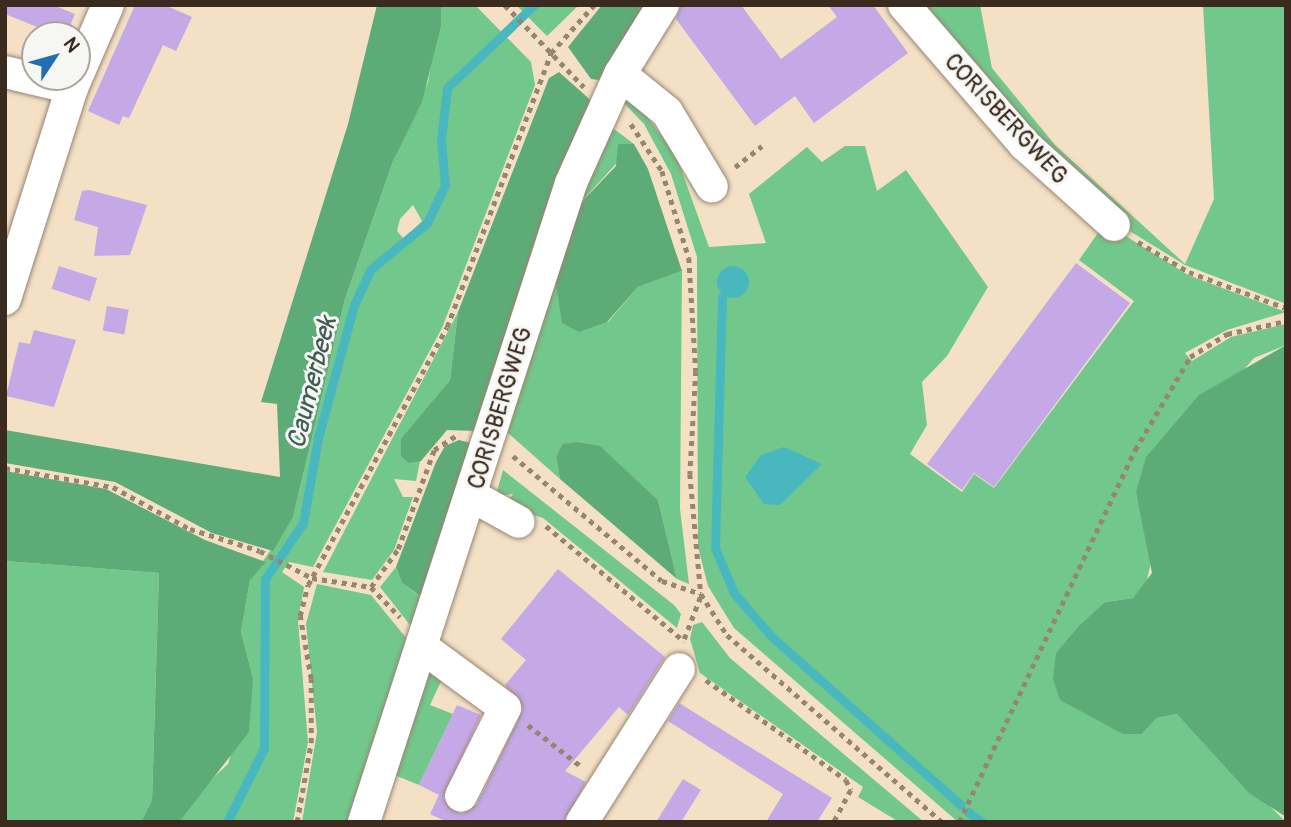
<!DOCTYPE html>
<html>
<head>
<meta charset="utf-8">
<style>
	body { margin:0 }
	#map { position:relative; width:1291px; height:827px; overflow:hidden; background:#f3e0c5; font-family:Pangolin,sans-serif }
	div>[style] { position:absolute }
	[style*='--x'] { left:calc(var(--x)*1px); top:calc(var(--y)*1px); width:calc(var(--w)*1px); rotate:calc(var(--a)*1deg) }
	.green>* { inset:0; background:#72c88c }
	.forest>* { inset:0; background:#5dac78 }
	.water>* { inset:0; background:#48b8be }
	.round { border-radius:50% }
	.stream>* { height:9px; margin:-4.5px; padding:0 4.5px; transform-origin:4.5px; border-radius:4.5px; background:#48b8be }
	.building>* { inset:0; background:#c4a9e6; transform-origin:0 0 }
	.path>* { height:4.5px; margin-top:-2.25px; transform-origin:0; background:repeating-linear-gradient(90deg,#978572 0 5px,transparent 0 10px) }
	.roads { filter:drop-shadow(0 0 2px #978572) drop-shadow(0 0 2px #978572) }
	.minor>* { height:32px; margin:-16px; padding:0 16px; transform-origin:16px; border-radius:16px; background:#fff }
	span { translate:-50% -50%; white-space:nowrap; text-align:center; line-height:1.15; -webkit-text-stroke:6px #f6f6f2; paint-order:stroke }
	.street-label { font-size:24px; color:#3b2a1e }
	.water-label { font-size:26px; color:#405c56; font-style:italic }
	.frame { position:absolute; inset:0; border:7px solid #3b2a1e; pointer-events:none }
	.north { position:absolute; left:21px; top:21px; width:70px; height:70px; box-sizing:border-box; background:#f6f6f2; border:2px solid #aba49d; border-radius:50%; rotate:54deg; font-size:19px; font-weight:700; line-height:28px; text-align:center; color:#3b2a1e }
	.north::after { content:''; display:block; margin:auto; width:24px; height:32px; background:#1f6fb2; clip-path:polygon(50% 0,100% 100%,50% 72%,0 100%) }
</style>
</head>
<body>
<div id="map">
	<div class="green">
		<div style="clip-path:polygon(evenodd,441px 5px,475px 5px,531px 62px,535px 85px,442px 328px,313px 567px,289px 562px,282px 572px,304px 587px,298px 621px,308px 742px,293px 822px,179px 822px,196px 794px,228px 764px,253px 678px,241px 632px,250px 580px,293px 517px,345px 299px,393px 161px,428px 82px,441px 5px,413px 205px,422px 221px,404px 239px,397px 231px,400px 219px,413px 205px)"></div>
		<div style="clip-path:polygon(516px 5px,579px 5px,547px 36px)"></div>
		<div style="clip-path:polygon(921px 5px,980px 5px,992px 68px,1055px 145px,1185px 264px,1214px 199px,1203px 5px,1286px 5px,1286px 304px,1185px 265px,1123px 227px,1048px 162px)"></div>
		<div style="clip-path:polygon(628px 92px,676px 155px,709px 247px,766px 243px,749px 194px,807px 147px,822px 162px,845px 146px,865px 146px,877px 191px,906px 170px,988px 287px,947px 356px,922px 382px,927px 425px,910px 454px,962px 492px,974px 474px,994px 488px,1134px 301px,1079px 260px,1105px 223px,1188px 275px,1286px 312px,1227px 330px,1185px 353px,1192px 361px,1231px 337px,1286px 324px,1286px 345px,1254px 358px,1136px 492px,1153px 554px,1145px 588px,1133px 598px,1105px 602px,1056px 653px,1142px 734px,1157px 718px,1177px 714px,1286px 822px,958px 822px,734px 628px,708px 586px,698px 547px,697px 257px,671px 174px,644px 124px,621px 100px)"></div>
		<div style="clip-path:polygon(614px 129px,634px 144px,574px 210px,606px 133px)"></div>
		<div style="clip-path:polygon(554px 271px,608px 322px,638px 287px,682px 271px,680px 509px,689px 584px,677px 579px,658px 500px,600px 447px,578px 442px,556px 457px,560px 479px,508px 433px)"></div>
		<div style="clip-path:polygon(458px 312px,450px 380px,432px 402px,416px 481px,394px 479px,403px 497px,413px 497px,394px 550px,372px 580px,323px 572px)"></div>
		<div style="clip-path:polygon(503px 470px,674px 605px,681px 614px,677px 628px,543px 518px,521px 511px,509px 501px,513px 494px,496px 495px)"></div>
		<div style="clip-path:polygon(5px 561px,159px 573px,152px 800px,141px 822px,5px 822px)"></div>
		<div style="clip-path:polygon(396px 567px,402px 583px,422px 598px,414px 630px,380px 587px)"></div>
		<div style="clip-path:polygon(317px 584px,371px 595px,412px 645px,355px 822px,302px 822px,317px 732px,306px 624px)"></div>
		<div style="clip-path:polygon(702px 622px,730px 658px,924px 822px,899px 822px,858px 797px,863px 787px,700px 673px,690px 639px,693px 625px)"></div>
		<div style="clip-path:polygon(422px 665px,443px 677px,430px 705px,453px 714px,419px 785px,387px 772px)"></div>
	</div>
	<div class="forest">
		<div style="clip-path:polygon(377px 5px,441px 5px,441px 26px,422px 102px,393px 161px,345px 299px,293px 517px,273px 551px,212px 533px,115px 482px,5px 463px,5px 430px,280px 477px,277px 404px,261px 402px,348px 124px)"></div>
		<div style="clip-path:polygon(602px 5px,652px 5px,599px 80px,591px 79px,568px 47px)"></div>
		<div style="clip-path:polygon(559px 72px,595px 104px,476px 431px,447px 430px,421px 461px,409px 463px,401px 456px,401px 439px,450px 380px,458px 312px,549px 78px)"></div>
		<div style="clip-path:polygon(618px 144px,634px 144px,648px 169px,682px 271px,638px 287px,607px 322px,579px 332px,562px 323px,554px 271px,574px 210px,616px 166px)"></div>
		<div style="clip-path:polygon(1286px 345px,1286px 817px,1249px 793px,1177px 714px,1157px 718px,1142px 734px,1123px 734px,1060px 700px,1053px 679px,1056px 653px,1078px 627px,1105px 602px,1133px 598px,1152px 573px,1136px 492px,1146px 457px,1199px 395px)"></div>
		<div style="clip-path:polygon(459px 440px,475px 444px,423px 598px,402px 583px,396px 567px,436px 462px,445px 446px)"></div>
		<div style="clip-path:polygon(578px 442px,600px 446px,658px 500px,677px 579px,560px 479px,556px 457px,563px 444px)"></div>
		<div style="clip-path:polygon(5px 471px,106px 489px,205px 540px,266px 562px,250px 580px,241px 632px,253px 678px,249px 732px,179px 822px,141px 822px,152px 800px,159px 573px,5px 561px)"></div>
	</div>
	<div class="water">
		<div class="round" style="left:717px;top:266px;width:32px;height:32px"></div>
		<div style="clip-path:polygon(784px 447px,822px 464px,780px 505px,764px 504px,745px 477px,761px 455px)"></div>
	</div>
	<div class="stream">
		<div style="--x:722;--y:297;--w:251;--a:91.6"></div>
		<div style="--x:715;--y:548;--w:49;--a:67.1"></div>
		<div style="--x:734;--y:593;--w:57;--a:49.3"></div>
		<div style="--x:771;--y:636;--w:254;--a:41.7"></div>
		<div style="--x:968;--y:812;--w:17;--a:36"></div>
		<div style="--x:227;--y:822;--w:83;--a:-63.4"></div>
		<div style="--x:264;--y:748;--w:169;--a:-89.7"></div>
		<div style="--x:265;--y:579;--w:68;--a:-55.8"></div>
		<div style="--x:303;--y:523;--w:86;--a:-80"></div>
		<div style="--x:318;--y:438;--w:138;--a:-74.9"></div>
		<div style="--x:354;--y:305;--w:40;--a:-65"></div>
		<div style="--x:371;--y:269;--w:72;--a:-39.4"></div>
		<div style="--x:427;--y:223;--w:42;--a:-64.7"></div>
		<div style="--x:445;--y:185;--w:45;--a:-95.1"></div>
		<div style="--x:441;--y:140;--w:52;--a:-83.4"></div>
		<div style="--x:447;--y:88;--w:120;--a:-43.7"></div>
	</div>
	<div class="building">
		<div style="clip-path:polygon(5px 5px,53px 5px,75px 14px,66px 35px,57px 35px,5px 14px)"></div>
		<div style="clip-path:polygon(135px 5px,165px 5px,192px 17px,176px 51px,163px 45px,129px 118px,123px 116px,119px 125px,88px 111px)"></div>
		<div style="clip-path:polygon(681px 5px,741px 5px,781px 59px,837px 17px,828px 5px,873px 5px,908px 53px,814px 123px,795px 96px,755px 126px,676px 19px)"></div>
		<div style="clip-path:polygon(89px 190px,147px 205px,130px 255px,94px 256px,98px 227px,74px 220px,82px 191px)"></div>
		<div style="clip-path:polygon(1076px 263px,1130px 303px,994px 487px,974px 473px,962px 490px,927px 464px)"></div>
		<div style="left:59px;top:266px;width:40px;height:24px;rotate:18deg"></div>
		<div style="left:107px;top:306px;width:22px;height:25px;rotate:10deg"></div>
		<div style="clip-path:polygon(34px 330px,76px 340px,54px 407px,6px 396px,19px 342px,30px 344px)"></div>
		<div style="clip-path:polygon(558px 569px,665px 657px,628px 715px,619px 707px,565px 771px,586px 782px,564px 822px,447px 822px,430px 814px,439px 795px,419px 785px,457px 705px,481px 715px,443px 798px,461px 814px,477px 804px,523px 709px,505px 685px,526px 660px,501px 639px)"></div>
		<div style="clip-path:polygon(679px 703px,832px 798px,817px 822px,766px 822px,783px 794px,668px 721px)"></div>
		<div style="clip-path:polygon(683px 779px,701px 790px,681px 822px,656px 822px)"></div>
	</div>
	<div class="path">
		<div style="--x:505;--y:5;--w:114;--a:46.1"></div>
		<div style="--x:631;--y:124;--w:56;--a:56.6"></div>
		<div style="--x:662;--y:171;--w:91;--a:72.8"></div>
		<div style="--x:689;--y:258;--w:113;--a:86.5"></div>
		<div style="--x:696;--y:371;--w:103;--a:93.3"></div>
		<div style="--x:690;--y:474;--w:121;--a:84.8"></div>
		<div style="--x:701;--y:594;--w:49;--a:57.6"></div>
		<div style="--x:727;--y:635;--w:285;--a:41"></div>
		<div style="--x:735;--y:167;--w:34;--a:-38"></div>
		<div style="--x:1138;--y:242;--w:59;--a:30.5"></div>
		<div style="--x:1189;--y:272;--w:103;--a:20.4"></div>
		<div style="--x:513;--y:456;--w:194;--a:40"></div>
		<div style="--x:662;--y:581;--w:41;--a:18.4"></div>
		<div style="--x:5;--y:468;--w:110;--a:10"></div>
		<div style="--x:113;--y:487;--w:88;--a:28.6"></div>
		<div style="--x:190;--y:529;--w:73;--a:17.4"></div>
		<div style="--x:260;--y:551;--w:59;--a:27.4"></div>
		<div style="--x:312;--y:578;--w:60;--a:8.7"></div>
		<div style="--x:371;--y:587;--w:42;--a:46"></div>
		<div style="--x:546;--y:526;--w:180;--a:39.8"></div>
		<div style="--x:371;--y:587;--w:47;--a:-54.6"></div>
		<div style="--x:398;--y:549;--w:105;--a:-70"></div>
		<div style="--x:434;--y:450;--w:30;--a:-33"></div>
		<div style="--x:684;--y:639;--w:47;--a:-68.9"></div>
		<div style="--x:706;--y:680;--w:172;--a:35.5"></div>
		<div style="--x:846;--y:780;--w:11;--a:63"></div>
		<div style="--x:851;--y:790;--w:36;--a:118"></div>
		<div style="--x:528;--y:725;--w:68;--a:37.9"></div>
		<div style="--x:297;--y:822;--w:80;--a:-80"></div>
		<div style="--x:311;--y:743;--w:64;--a:-90"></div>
		<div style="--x:311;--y:679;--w:64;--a:-99.9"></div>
		<div style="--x:300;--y:616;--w:32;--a:-76"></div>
		<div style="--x:308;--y:585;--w:293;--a:-61.7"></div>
		<div style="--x:447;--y:327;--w:293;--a:-69.2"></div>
		<div style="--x:551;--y:53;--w:64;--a:-48.1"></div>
		<div style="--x:959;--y:822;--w:412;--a:-64.7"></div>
		<div style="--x:1135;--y:450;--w:108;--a:-59.4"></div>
		<div style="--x:1190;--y:357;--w:44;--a:-31.9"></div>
		<div style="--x:1227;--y:334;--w:60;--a:-12.4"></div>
	</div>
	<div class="roads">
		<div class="minor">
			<div style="--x:904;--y:5;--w:184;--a:49.2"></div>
			<div style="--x:1024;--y:144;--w:121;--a:42"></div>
			<div style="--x:5;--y:72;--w:69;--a:13.4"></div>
			<div style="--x:620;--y:74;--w:60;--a:39"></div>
			<div style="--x:667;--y:112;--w:87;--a:59"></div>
			<div style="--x:5;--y:299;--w:221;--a:-72.4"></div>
			<div style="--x:72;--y:88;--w:90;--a:-66.6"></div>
			<div style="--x:474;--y:497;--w:51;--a:29.1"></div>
			<div style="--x:422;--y:647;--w:103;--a:36.3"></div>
			<div style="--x:505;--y:708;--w:98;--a:116.6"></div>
			<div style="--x:364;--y:822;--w:672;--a:-72.05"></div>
			<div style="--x:571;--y:183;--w:120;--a:-65.8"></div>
			<div style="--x:620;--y:74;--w:81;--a:-58.1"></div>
			<div style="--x:582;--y:822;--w:181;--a:-57.6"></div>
		</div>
	</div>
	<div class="street-label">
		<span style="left:1006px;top:119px;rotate:47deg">CORISBERGWEG</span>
		<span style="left:500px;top:408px;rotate:-73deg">CORISBERGWEG</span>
	</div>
	<div class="water-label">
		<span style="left:313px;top:383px;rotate:-76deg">Caumerbeek</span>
	</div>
	<div class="frame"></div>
	<div class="north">N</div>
</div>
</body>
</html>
